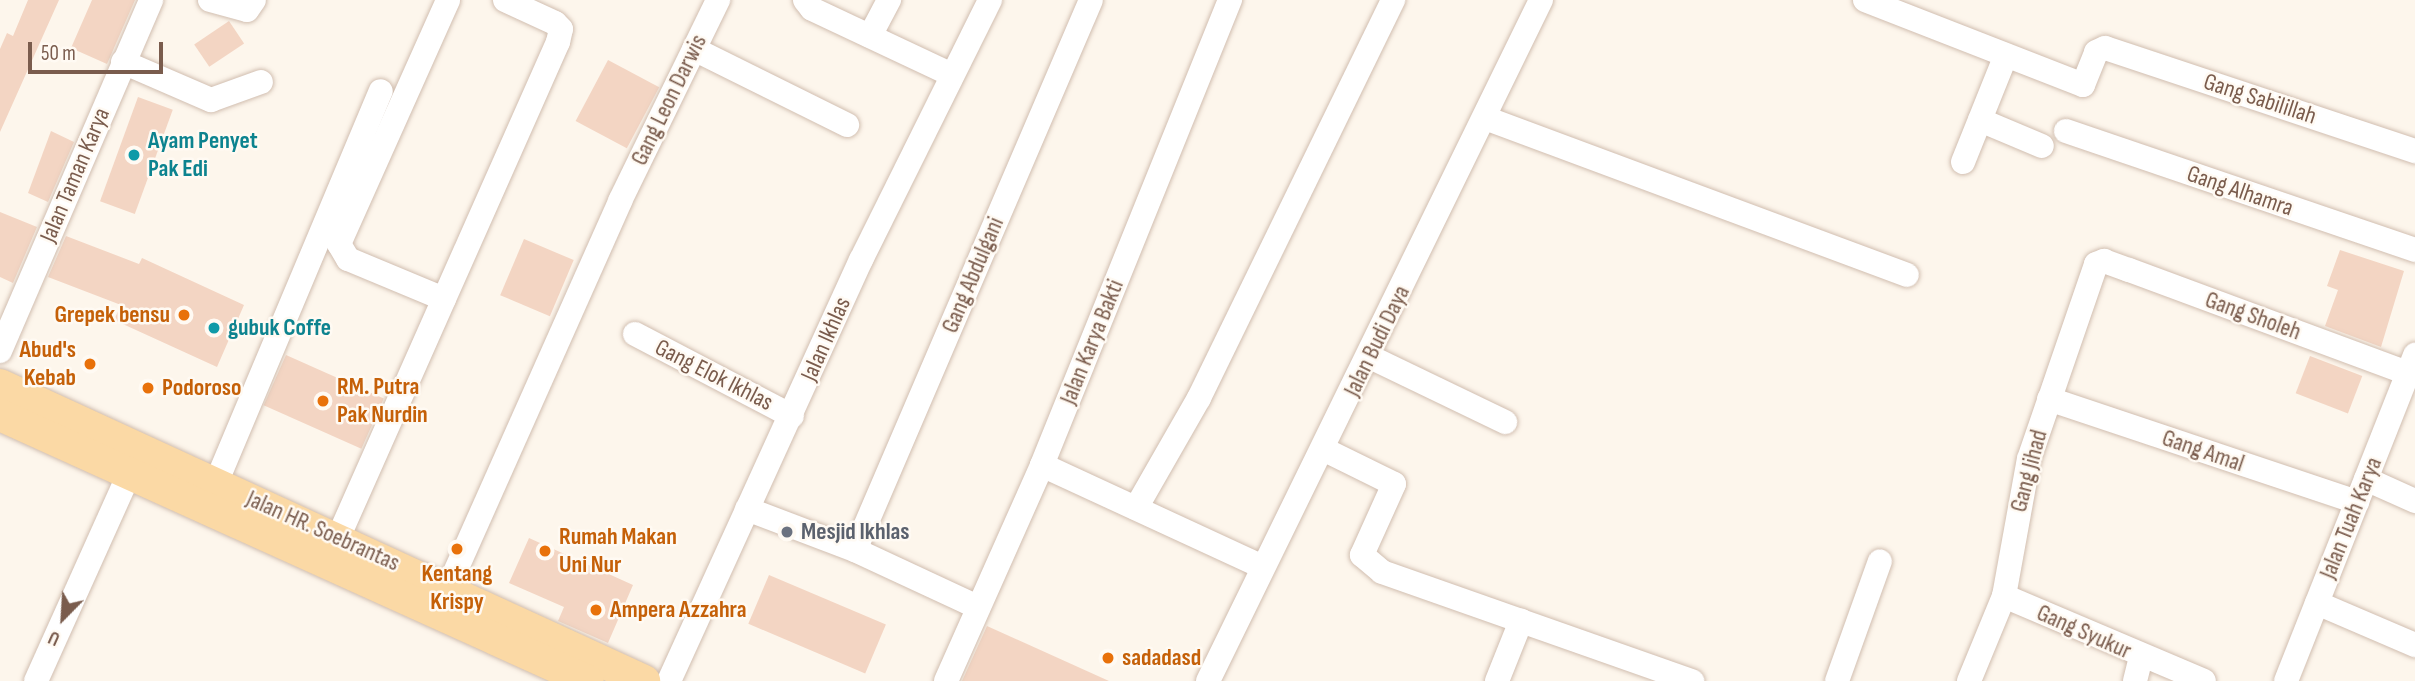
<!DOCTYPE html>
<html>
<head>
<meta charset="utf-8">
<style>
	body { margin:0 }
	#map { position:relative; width:2415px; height:681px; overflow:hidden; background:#fdf6ec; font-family:"Sofia Sans Condensed",sans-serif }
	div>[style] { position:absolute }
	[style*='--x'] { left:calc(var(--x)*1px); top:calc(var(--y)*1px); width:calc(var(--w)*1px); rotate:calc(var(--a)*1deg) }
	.building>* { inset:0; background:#f3d5c3; transform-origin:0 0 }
	.roads { filter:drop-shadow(0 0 2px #d1beb0) drop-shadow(0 0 2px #d1beb0) }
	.minor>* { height:24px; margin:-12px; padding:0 12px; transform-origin:12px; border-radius:12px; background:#fff }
	.major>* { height:32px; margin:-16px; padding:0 16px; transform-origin:16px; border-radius:16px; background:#fbd9a5 }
	.dots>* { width:19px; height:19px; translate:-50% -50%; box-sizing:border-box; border:4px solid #fffaf3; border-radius:50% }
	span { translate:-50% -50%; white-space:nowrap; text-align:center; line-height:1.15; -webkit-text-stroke:5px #fffaf3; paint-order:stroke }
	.street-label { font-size:24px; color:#7a5c4d }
	.culture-label { font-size:24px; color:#0d838f; font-weight:700 }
	.left { translate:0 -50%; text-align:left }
	.food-label { font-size:24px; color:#c56008; font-weight:700 }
	.right { translate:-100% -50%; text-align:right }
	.worship-label { font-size:24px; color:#5b616d; font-weight:700 }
	.north { position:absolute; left:28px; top:583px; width:70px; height:70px; -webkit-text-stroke:5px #fffaf3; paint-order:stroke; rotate:204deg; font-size:19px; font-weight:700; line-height:28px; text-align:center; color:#7a5c4d }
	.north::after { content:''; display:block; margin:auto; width:24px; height:32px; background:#7a5c4d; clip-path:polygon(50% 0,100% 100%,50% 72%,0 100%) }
	.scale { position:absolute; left:28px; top:42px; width:135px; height:32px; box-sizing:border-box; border:4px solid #7a5c4d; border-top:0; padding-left:9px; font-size:21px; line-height:24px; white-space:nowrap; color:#7a5c4d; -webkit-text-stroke:5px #fffaf3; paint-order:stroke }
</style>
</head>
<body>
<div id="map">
	<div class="building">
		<div style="clip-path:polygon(28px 0,59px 0,0 132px,0 49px,7px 33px,13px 36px)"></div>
		<div style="clip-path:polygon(92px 0,135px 0,107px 64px,71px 48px)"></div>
		<div style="left:229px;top:21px;width:27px;height:42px;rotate:56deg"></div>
		<div style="left:608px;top:60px;width:58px;height:69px;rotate:28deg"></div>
		<div style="left:138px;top:97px;width:37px;height:111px;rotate:20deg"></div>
		<div style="clip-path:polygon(51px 131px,74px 142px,48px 202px,28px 193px)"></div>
		<div style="clip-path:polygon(0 212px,37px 227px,13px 283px,0 277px)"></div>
		<div style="clip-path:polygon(66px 236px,139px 264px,142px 258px,244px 305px,217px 367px,114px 320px,121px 305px,48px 277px)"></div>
		<div style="left:524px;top:239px;width:54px;height:61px;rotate:23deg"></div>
		<div style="clip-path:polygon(2340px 250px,2404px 271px,2381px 347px,2325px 326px,2338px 290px,2327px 286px)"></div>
		<div style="left:286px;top:355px;width:107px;height:55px;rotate:24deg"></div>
		<div style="left:2310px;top:356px;width:56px;height:40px;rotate:21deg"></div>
		<div style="clip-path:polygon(529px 538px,633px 585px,608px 643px,558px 621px,564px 607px,509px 583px)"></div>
		<div style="left:769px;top:575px;width:127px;height:53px;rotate:23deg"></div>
		<div style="clip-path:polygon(987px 626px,1109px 681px,962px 681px)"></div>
	</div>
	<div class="roads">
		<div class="minor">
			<div style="--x:210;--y:0;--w:38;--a:15"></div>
			<div style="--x:247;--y:10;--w:12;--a:-55"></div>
			<div style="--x:805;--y:0;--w:11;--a:52"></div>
			<div style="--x:812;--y:9;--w:155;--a:25.2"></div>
			<div style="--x:1865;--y:0;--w:234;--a:21.3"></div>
			<div style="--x:2083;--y:85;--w:35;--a:-68"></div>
			<div style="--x:2096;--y:52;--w:10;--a:-24"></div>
			<div style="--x:2105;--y:48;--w:327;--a:18.4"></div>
			<div style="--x:870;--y:36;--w:41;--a:-62.2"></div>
			<div style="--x:694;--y:49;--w:171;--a:26.4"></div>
			<div style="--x:123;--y:62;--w:96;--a:23.4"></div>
			<div style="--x:211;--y:100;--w:53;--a:-19.8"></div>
			<div style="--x:1485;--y:118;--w:450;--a:20.4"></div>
			<div style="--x:1980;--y:120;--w:67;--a:22.8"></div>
			<div style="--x:2066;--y:131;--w:369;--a:18.8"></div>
			<div style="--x:1963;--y:162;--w:115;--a:-68.1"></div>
			<div style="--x:444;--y:299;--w:104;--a:-157.4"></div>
			<div style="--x:348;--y:259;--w:17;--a:-121"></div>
			<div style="--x:339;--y:244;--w:267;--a:-65.9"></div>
			<div style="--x:635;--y:334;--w:177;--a:27.6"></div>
			<div style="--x:0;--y:351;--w:382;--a:-66.7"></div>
			<div style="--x:1370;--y:357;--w:150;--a:25.7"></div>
			<div style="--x:2049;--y:399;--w:325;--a:18.5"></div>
			<div style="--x:1323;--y:449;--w:79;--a:26.2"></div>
			<div style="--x:1394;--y:484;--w:78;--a:114.3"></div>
			<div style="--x:1362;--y:555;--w:26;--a:40"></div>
			<div style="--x:1382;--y:572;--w:329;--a:19.4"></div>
			<div style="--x:1042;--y:465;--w:243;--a:24.8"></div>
			<div style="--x:2366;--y:479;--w:54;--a:24.2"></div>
			<div style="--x:216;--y:483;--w:425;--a:-67.2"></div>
			<div style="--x:1136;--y:508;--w:127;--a:-60.2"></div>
			<div style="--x:1199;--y:398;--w:443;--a:-64"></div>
			<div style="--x:747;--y:509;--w:116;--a:20.8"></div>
			<div style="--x:855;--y:550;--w:136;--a:24.9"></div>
			<div style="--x:338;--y:538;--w:543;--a:-66.08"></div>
			<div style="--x:558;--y:42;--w:13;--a:-77"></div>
			<div style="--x:561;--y:29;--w:8;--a:-135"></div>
			<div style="--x:555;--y:23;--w:55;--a:-155.3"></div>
			<div style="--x:855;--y:550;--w:598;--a:-66.78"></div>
			<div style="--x:448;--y:588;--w:424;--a:-66"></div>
			<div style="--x:620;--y:201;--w:224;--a:-64"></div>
			<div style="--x:2004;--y:596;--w:217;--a:23"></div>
			<div style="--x:2317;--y:603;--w:107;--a:23.2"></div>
			<div style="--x:36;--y:681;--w:227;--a:-65.8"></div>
			<div style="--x:669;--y:681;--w:463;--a:-65.5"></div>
			<div style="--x:861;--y:260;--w:290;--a:-63.6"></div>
			<div style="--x:946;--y:681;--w:236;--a:-66"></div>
			<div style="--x:1042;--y:465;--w:502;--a:-67.99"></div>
			<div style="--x:1208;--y:681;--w:758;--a:-63.94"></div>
			<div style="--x:1497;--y:681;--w:65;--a:-68.2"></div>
			<div style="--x:1837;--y:681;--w:127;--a:-70.3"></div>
			<div style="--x:1969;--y:681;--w:92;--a:-67.6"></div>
			<div style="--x:2004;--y:596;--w:139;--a:-79.7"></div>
			<div style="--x:2029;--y:459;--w:206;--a:-71"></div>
			<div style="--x:2096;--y:264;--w:9;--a:-21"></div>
			<div style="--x:2104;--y:261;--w:27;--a:20"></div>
			<div style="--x:2129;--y:270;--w:297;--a:20.3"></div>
			<div style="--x:2135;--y:681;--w:25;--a:-76"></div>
			<div style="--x:2286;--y:681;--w:351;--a:-68.4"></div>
		</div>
		<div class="major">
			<div style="--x:0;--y:385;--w:709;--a:24.68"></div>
			<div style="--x:0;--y:415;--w:645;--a:24.34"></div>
		</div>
	</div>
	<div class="dots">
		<div style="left:134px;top:155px;background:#0f9aa8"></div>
		<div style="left:184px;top:315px;background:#e8710a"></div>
		<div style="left:214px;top:328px;background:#0f9aa8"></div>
		<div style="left:90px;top:364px;background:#e8710a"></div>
		<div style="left:148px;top:388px;background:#e8710a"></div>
		<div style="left:323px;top:401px;background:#e8710a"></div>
		<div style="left:787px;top:532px;background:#6b7280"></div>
		<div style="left:457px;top:549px;background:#e8710a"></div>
		<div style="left:545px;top:551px;background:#e8710a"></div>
		<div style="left:596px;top:610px;background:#e8710a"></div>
		<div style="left:1108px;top:658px;background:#e8710a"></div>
	</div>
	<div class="street-label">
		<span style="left:2260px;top:99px;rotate:18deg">Gang Sabilillah</span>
		<span style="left:669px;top:100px;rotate:-64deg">Gang Leon Darwis</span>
		<span style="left:75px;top:175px;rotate:-67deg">Jalan Taman Karya</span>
		<span style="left:2240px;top:191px;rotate:19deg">Gang Alhamra</span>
		<span style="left:973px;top:275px;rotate:-67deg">Gang Abdulgani</span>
		<span style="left:2253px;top:316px;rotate:20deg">Gang Sholeh</span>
		<span style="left:826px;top:339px;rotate:-66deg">Jalan Ikhlas</span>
		<span style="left:1377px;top:341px;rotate:-64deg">Jalan Budi Daya</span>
		<span style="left:1092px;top:342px;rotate:-68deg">Jalan Karya Bakti</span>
		<span style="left:714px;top:375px;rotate:27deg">Gang Elok Ikhlas</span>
		<span style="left:2203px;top:451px;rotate:19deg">Gang Amal</span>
		<span style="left:2029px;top:471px;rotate:-75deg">Gang Jihad</span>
		<span style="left:2351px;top:518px;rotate:-68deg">Jalan Tuah Karya</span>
		<span style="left:323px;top:531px;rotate:24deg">Jalan HR. Soebrantas</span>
		<span style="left:2084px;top:632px;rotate:24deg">Gang Syukur</span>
	</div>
	<div class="culture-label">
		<span class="left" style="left:148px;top:155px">Ayam Penyet<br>Pak Edi</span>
		<span class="left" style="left:228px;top:328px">gubuk Coffe</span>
	</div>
	<div class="food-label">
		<span class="right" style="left:170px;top:315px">Grepek bensu</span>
		<span class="right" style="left:76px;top:364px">Abud's<br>Kebab</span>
		<span class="left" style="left:337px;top:401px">RM. Putra<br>Pak Nurdin</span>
		<span class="left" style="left:162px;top:388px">Podoroso</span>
		<span class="left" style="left:559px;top:551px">Rumah Makan<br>Uni Nur</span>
		<span style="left:457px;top:588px">Kentang<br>Krispy</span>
		<span class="left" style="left:610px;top:610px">Ampera Azzahra</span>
		<span class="left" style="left:1122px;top:658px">sadadasd</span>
	</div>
	<div class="worship-label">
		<span class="left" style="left:801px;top:532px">Mesjid Ikhlas</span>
	</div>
	<div class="north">U</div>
	<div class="scale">50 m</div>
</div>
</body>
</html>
